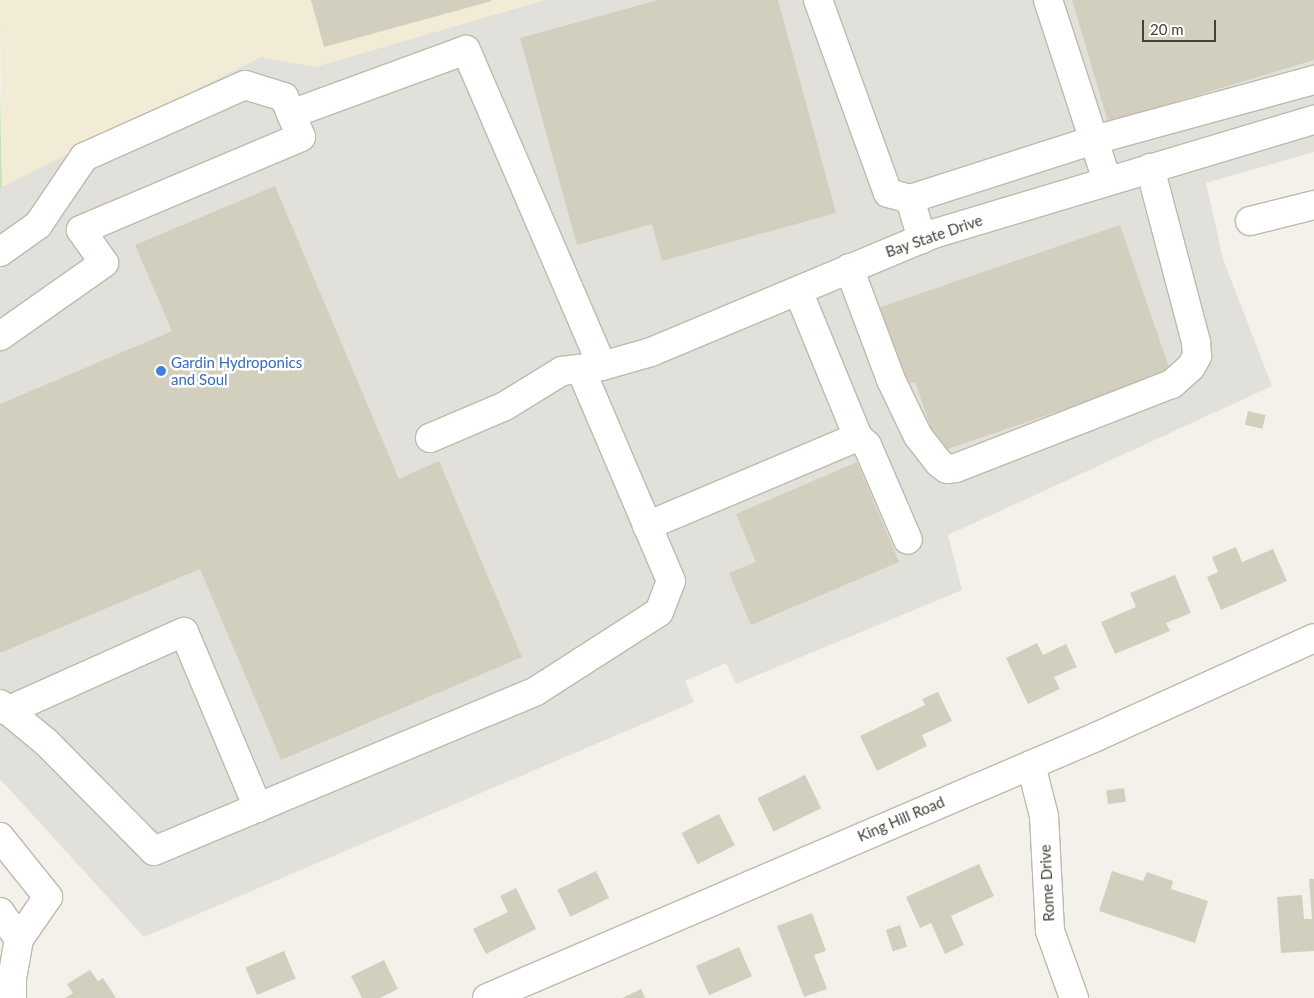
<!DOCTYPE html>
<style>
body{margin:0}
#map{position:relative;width:1314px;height:998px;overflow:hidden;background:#f3f1e9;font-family:Lato,sans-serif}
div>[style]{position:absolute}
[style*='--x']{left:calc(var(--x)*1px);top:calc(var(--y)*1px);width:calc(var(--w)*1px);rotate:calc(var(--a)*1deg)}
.commercial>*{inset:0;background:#f2ebd6}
.industrial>*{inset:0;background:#e2e0da}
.green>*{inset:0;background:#c7e3b6}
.building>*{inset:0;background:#d3cfbf;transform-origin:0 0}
.roads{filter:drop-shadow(1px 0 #bdbaac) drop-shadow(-1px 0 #bdbaac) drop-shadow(0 1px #bdbaac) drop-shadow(0 -1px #bdbaac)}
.minor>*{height:28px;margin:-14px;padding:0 14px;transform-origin:14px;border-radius:14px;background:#fff}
.dots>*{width:14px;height:14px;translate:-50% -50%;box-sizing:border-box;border:2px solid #fff;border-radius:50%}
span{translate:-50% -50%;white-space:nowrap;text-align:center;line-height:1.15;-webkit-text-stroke:5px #fff;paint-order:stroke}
.street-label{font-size:15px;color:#464238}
.shop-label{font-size:15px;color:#366cbe}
.left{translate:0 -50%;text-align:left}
.scale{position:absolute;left:1142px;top:20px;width:74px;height:22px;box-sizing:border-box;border:2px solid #464238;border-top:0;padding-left:6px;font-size:15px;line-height:18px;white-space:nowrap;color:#464238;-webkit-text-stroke:4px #fff;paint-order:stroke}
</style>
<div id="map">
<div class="commercial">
<div style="clip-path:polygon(0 0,545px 0,315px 67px,261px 57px,2px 187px)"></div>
</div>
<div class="industrial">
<div style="clip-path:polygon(545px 0,1314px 0,1314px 152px,1206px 183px,1223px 259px,1272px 386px,948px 535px,962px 590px,736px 684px,726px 663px,685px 681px,694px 702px,144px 937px,0 779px,0 188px,261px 57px,315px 67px)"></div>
</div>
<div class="green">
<div style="clip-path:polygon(0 90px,2px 187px,0 188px)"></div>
</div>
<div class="building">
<div style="clip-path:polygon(311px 0,491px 0,492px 1px,324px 47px)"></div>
<div style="clip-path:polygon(658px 0,778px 0,836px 213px,662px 261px,652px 224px,577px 245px,520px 38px)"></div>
<div style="clip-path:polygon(1072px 0,1314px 0,1314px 60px,1108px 122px)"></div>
<div style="clip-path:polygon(275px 186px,399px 479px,439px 461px,522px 657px,281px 760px,200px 569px,0 653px,0 404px,172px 331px,135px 245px)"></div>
<div style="clip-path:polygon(1120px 225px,1171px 373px,939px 452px,915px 382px,904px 385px,878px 308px)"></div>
<div style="left:1248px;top:411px;width:18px;height:14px;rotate:13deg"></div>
<div style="clip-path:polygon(857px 462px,899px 562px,751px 625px,729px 573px,756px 562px,736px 514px)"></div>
<div style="clip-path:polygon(1236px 547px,1242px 562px,1273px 549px,1287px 581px,1221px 610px,1207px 577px,1218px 572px,1212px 557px)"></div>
<div style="clip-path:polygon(1175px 575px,1191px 613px,1166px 623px,1170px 631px,1115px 654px,1101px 622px,1136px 607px,1130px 593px)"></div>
<div style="clip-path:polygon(1037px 643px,1043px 655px,1066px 644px,1077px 667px,1054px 677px,1060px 689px,1028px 704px,1006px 658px)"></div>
<div style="clip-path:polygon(938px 692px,952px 721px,922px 735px,927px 746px,877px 771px,860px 736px,925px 705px,922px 699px)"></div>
<div style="left:805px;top:775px;width:37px;height:53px;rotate:64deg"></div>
<div style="left:1124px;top:788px;width:14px;height:18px;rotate:82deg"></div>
<div style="left:719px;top:814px;width:35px;height:42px;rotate:63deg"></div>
<div style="clip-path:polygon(979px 864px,994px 896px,951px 916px,964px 945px,945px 954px,931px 923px,920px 928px,906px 897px)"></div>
<div style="left:596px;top:871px;width:30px;height:43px;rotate:64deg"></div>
<div style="clip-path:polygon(1112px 871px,1143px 881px,1147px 872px,1173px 881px,1171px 889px,1208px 901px,1195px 943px,1099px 911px)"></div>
<div style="clip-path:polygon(1309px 879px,1314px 879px,1314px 951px,1281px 953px,1277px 897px,1302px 895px,1304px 919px,1312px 919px)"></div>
<div style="clip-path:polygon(516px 888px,536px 929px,486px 954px,473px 929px,508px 912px,500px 896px)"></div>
<div style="clip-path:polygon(812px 913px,826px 951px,814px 955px,827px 989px,804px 997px,777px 926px)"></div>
<div style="left:900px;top:925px;width:23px;height:15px;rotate:72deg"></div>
<div style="left:739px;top:947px;width:32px;height:47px;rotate:66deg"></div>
<div style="left:284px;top:951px;width:30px;height:42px;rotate:67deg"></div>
<div style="clip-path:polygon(384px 960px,398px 989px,380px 998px,362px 998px,351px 976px)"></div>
<div style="clip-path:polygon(90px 970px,98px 981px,103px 978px,116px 998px,65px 998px,73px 993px,67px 984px)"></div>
<div style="clip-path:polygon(641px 989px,645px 998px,622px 998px)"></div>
</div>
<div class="roads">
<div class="minor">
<div style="--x:818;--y:0;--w:205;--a:70.1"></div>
<div style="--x:888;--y:193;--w:23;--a:15"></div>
<div style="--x:910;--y:199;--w:42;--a:73.3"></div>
<div style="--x:1048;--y:0;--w:189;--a:71.9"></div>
<div style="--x:291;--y:114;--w:186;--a:-20.1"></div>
<div style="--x:466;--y:50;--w:344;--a:66.7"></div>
<div style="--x:910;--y:199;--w:193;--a:-17.8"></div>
<div style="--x:1094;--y:140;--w:228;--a:-15.3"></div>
<div style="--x:1250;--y:221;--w:66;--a:-14"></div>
<div style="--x:0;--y:252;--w:47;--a:-35.4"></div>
<div style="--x:38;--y:225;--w:82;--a:-55.9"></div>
<div style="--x:84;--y:157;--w:176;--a:-24.1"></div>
<div style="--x:245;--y:85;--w:41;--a:17.1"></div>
<div style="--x:284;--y:97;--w:43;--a:67"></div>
<div style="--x:301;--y:137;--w:239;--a:157.1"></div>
<div style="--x:81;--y:230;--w:40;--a:55.1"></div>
<div style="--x:104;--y:263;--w:127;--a:144.9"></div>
<div style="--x:849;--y:268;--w:120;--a:69.4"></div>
<div style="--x:891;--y:380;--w:62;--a:64.3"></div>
<div style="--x:918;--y:436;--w:34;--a:52"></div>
<div style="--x:939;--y:463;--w:10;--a:37"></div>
<div style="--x:947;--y:469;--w:9;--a:-6"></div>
<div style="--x:956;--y:468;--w:232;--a:-21.3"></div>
<div style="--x:1172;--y:384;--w:25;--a:-42"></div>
<div style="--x:1191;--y:367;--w:13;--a:-61"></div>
<div style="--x:1197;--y:356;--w:14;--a:-94"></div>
<div style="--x:1196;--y:342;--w:180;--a:-104.8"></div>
<div style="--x:858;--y:437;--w:12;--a:42"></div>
<div style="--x:867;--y:445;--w:103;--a:66.7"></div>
<div style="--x:430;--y:438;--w:82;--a:-23.1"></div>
<div style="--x:505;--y:406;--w:67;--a:-31.6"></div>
<div style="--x:562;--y:371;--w:40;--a:-7.1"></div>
<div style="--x:602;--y:366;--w:51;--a:-15.9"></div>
<div style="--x:651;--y:352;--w:306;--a:-22.7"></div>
<div style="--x:933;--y:234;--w:398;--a:-16.7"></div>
<div style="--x:647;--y:526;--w:229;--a:-22.9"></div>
<div style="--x:858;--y:437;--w:158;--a:-112.3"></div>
<div style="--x:0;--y:704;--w:60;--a:39.6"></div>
<div style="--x:46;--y:742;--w:153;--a:45.3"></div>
<div style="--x:154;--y:851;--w:414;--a:-22.7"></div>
<div style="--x:536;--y:691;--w:146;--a:-32.7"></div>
<div style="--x:659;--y:612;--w:33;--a:-69"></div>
<div style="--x:671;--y:581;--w:229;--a:-113.1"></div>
<div style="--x:7;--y:711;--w:194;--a:-24.1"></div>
<div style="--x:184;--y:632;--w:191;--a:67.2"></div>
<div style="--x:1031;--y:765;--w:53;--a:75.7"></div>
<div style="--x:1044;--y:816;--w:115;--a:87"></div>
<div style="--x:1050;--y:931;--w:71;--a:70.3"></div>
<div style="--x:0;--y:837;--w:77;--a:51.3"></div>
<div style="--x:48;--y:897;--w:51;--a:124.6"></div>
<div style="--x:0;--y:912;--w:33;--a:55"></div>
<div style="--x:19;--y:939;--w:40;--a:100"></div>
<div style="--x:12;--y:978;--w:20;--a:90"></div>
<div style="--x:487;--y:998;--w:663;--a:-23.2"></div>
<div style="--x:1096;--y:737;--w:239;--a:-24.4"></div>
</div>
</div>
<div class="dots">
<div style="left:161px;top:371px;background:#3f7fe0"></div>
</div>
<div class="street-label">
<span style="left:934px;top:236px;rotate:-19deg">Bay State Drive</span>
<span style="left:901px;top:819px;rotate:-23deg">King Hill Road</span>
<span style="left:1047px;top:883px;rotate:-93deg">Rome Drive</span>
</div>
<div class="shop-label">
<span class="left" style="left:171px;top:371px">Gardin Hydroponics<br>and Soul</span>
</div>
<div class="scale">20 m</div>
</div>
